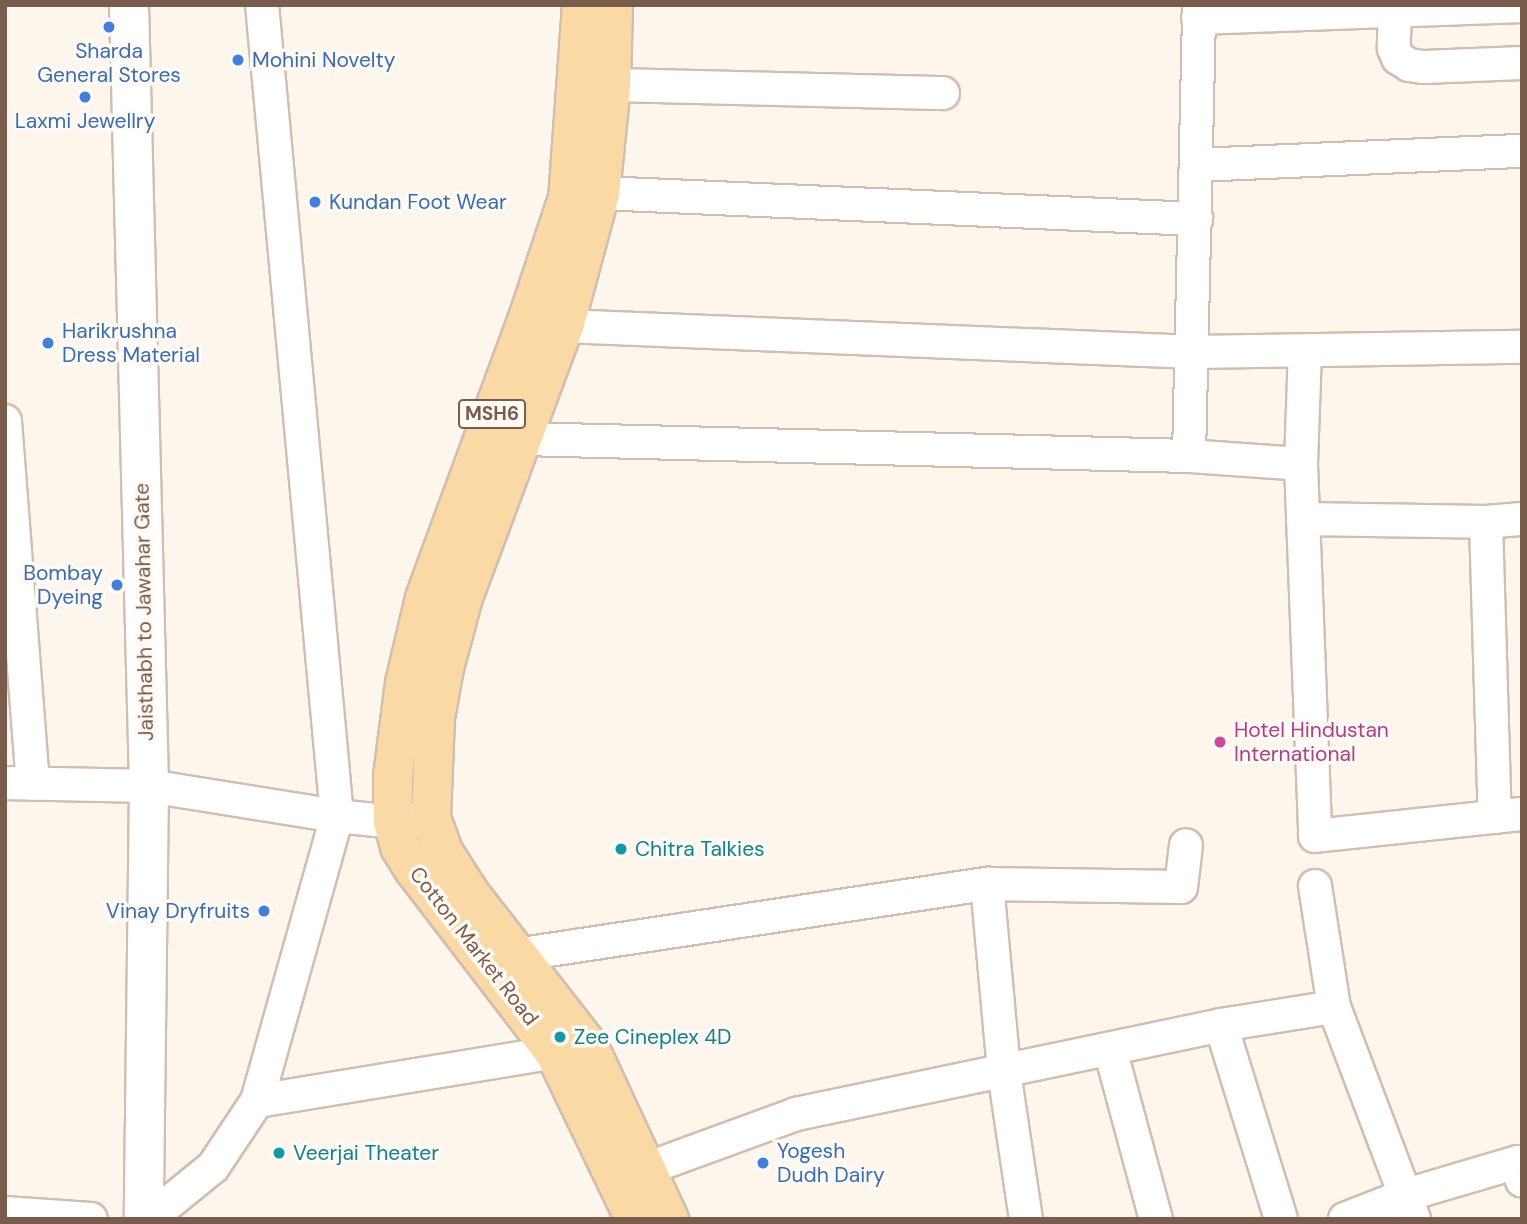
<!DOCTYPE html>
<style>
body{margin:0}
#map{position:relative;width:1527px;height:1224px;overflow:hidden;background:#fdf6ec;font-family:"DM Sans",sans-serif}
div>[style]{position:absolute}
[style*='--x']{left:calc(var(--x)*1px);top:calc(var(--y)*1px);width:calc(var(--w)*1px);rotate:calc(var(--a)*1deg)}
.roads{filter:drop-shadow(2px 0 #d1beb0) drop-shadow(-2px 0 #d1beb0) drop-shadow(0 2px #d1beb0) drop-shadow(0 -2px #d1beb0)}
.minor>*{height:32px;margin:-16px;padding:0 16px;transform-origin:16px;border-radius:16px;background:#fff}
.tertiary>*{height:38px;margin:-19px;padding:0 19px;transform-origin:19px;border-radius:19px;background:#fff}
.primary>*{height:38px;margin:-19px;padding:0 19px;transform-origin:19px;border-radius:19px;background:#fbd9a5}
.dots>*{width:19px;height:19px;translate:-50% -50%;box-sizing:border-box;border:4px solid #fffaf3;border-radius:50%}
span{translate:-50% -50%;white-space:nowrap;text-align:center;line-height:1.15;-webkit-text-stroke:7px #fffaf3;paint-order:stroke}
.shield-label span{padding:2px 5px;background:#fffaf3;border:2px solid;border-radius:5px;-webkit-text-stroke-width:0}
.shield-label{font-size:19px;color:#7a5c4d;font-weight:700}
.shop-label{font-size:21px;color:#366cbe}
.left{translate:0 -50%;text-align:left}
.right{translate:-100% -50%;text-align:right}
.street-label{font-size:21px;color:#7a5c4d}
.hotel-label{font-size:21px;color:#b23c85}
.culture-label{font-size:21px;color:#0d838f}
.frame{position:absolute;inset:0;border:7px solid #7a5c4d;pointer-events:none}
</style>
<div id="map">
<div class="roads">
<div class="minor">
<div style="--x:1395;--y:11;--w:37;--a:92"></div>
<div style="--x:1394;--y:48;--w:11;--a:68"></div>
<div style="--x:1398;--y:58;--w:13;--a:32"></div>
<div style="--x:1409;--y:65;--w:15;--a:8"></div>
<div style="--x:1424;--y:67;--w:98;--a:-2.3"></div>
<div style="--x:1198;--y:18;--w:324;--a:-2.1"></div>
<div style="--x:611;--y:85;--w:332;--a:1.4"></div>
<div style="--x:1197;--y:165;--w:325;--a:-2.5"></div>
<div style="--x:600;--y:193;--w:597;--a:2.5"></div>
<div style="--x:543;--y:322;--w:21;--a:11"></div>
<div style="--x:564;--y:326;--w:631;--a:2.36"></div>
<div style="--x:1194;--y:352;--w:328;--a:-0.9"></div>
<div style="--x:5;--y:421;--w:364;--a:85.6"></div>
<div style="--x:522;--y:439;--w:667;--a:1.46"></div>
<div style="--x:1189;--y:456;--w:451;--a:-88.7"></div>
<div style="--x:1189;--y:456;--w:112;--a:4.1"></div>
<div style="--x:1301;--y:464;--w:372;--a:87.8"></div>
<div style="--x:1315;--y:836;--w:208;--a:-6.1"></div>
<div style="--x:1301;--y:464;--w:113;--a:-88"></div>
<div style="--x:1303;--y:519;--w:183;--a:0.9"></div>
<div style="--x:1486;--y:522;--w:36;--a:-5"></div>
<div style="--x:1486;--y:522;--w:295;--a:88.3"></div>
<div style="--x:5;--y:783;--w:144;--a:1.2"></div>
<div style="--x:149;--y:786;--w:190;--a:9.1"></div>
<div style="--x:337;--y:816;--w:56;--a:6.1"></div>
<div style="--x:393;--y:822;--w:24;--a:-5"></div>
<div style="--x:987;--y:884;--w:189;--a:84.8"></div>
<div style="--x:1004;--y:1072;--w:149;--a:81.5"></div>
<div style="--x:1315;--y:886;--w:122;--a:81.1"></div>
<div style="--x:496;--y:958;--w:497;--a:-8.6"></div>
<div style="--x:987;--y:884;--w:194;--a:0.9"></div>
<div style="--x:1181;--y:887;--w:42;--a:-83.2"></div>
<div style="--x:1221;--y:1025;--w:203;--a:72.8"></div>
<div style="--x:1110;--y:1049;--w:176;--a:74.9"></div>
<div style="--x:257;--y:1101;--w:321;--a:-9.3"></div>
<div style="--x:646;--y:1169;--w:160;--a:-20.1"></div>
<div style="--x:796;--y:1114;--w:434;--a:-11.8"></div>
<div style="--x:1221;--y:1025;--w:114;--a:-9.1"></div>
<div style="--x:1334;--y:1007;--w:227;--a:69.3"></div>
<div style="--x:5;--y:1213;--w:86;--a:4"></div>
<div style="--x:149;--y:1219;--w:82;--a:-39.1"></div>
<div style="--x:213;--y:1167;--w:79;--a:-56.3"></div>
<div style="--x:257;--y:1101;--w:296;--a:-74.3"></div>
<div style="--x:337;--y:816;--w:814;--a:-95.28"></div>
<div style="--x:1345;--y:1219;--w:66;--a:-21.5"></div>
<div style="--x:1406;--y:1195;--w:117;--a:-16.4"></div>
<div style="--x:1518;--y:1162;--w:19;--a:78"></div>
</div>
<div class="tertiary">
<div style="--x:129;--y:5;--w:781;--a:88.53"></div>
<div style="--x:149;--y:786;--w:433;--a:90.7"></div>
</div>
<div class="primary">
<div style="--x:582;--y:5;--w:194;--a:94.1"></div>
<div style="--x:568;--y:198;--w:126;--a:108.4"></div>
<div style="--x:528;--y:318;--w:298;--a:110.2"></div>
<div style="--x:425;--y:598;--w:87;--a:103.2"></div>
<div style="--x:405;--y:683;--w:95;--a:97.3"></div>
<div style="--x:393;--y:777;--w:45;--a:90"></div>
<div style="--x:393;--y:822;--w:26;--a:74"></div>
<div style="--x:400;--y:847;--w:25;--a:58"></div>
<div style="--x:413;--y:868;--w:233;--a:52.5"></div>
<div style="--x:555;--y:1053;--w:184;--a:64.3"></div>
<div style="--x:613;--y:5;--w:80;--a:91.4"></div>
<div style="--x:611;--y:85;--w:109;--a:95.8"></div>
<div style="--x:600;--y:193;--w:138;--a:105.1"></div>
<div style="--x:564;--y:326;--w:293;--a:110.4"></div>
<div style="--x:462;--y:601;--w:69;--a:105"></div>
<div style="--x:444;--y:668;--w:51;--a:100.2"></div>
<div style="--x:435;--y:718;--w:100;--a:92.3"></div>
<div style="--x:431;--y:818;--w:37;--a:70"></div>
<div style="--x:444;--y:853;--w:49;--a:57.6"></div>
<div style="--x:470;--y:894;--w:194;--a:52.1"></div>
<div style="--x:589;--y:1047;--w:190;--a:65.1"></div>
</div>
</div>
<div class="dots">
<div style="left:109px;top:27px;background:#3f7fe0"></div>
<div style="left:238px;top:60px;background:#3f7fe0"></div>
<div style="left:85px;top:97px;background:#3f7fe0"></div>
<div style="left:315px;top:202px;background:#3f7fe0"></div>
<div style="left:48px;top:343px;background:#3f7fe0"></div>
<div style="left:117px;top:585px;background:#3f7fe0"></div>
<div style="left:1220px;top:742px;background:#d1479c"></div>
<div style="left:621px;top:849px;background:#0f9aa8"></div>
<div style="left:264px;top:911px;background:#3f7fe0"></div>
<div style="left:560px;top:1037px;background:#0f9aa8"></div>
<div style="left:279px;top:1153px;background:#0f9aa8"></div>
<div style="left:763px;top:1163px;background:#3f7fe0"></div>
</div>
<div class="shield-label">
<span style="left:492px;top:414px">MSH6</span>
</div>
<div class="shop-label">
<span style="left:109px;top:63px">Sharda<br>General Stores</span>
<span class="left" style="left:252px;top:60px">Mohini Novelty</span>
<span style="left:85px;top:121px">Laxmi Jewellry</span>
<span class="left" style="left:329px;top:202px">Kundan Foot Wear</span>
<span class="left" style="left:62px;top:343px">Harikrushna<br>Dress Material</span>
<span class="right" style="left:103px;top:585px">Bombay<br>Dyeing</span>
<span class="right" style="left:250px;top:911px">Vinay Dryfruits</span>
<span class="left" style="left:777px;top:1163px">Yogesh<br>Dudh Dairy</span>
</div>
<div class="street-label">
<span style="left:144px;top:612px;rotate:-91deg">Jaisthabh to Jawahar Gate</span>
<span style="left:474px;top:946px;rotate:52deg">Cotton Market Road</span>
</div>
<div class="hotel-label">
<span class="left" style="left:1234px;top:742px">Hotel Hindustan<br>International</span>
</div>
<div class="culture-label">
<span class="left" style="left:635px;top:849px">Chitra Talkies</span>
<span class="left" style="left:574px;top:1037px">Zee Cineplex 4D</span>
<span class="left" style="left:293px;top:1153px">Veerjai Theater</span>
</div>
<div class="frame"></div>
</div>
